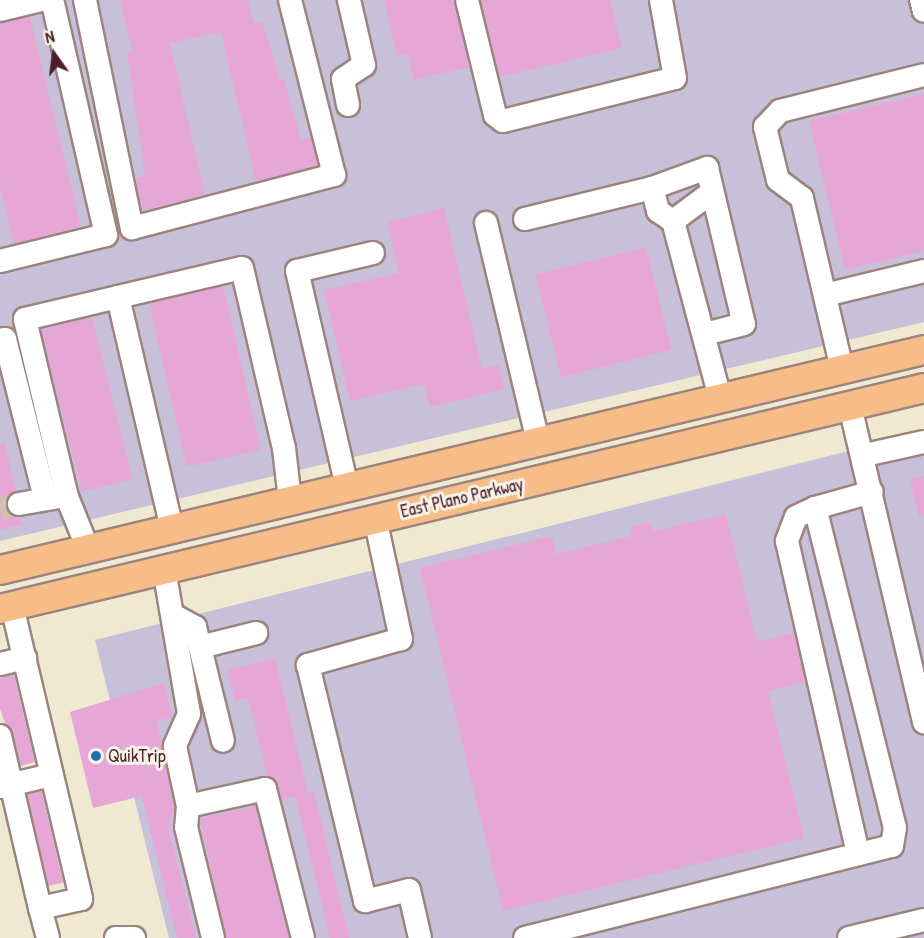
<!DOCTYPE html>
<style>
body{margin:0}
#map{position:relative;width:924px;height:938px;overflow:hidden;background:#efe9d2;font-family:"Patrick Hand",sans-serif}
div>[style]{position:absolute}
[style*='--x']{left:calc(var(--x)*1px);top:calc(var(--y)*1px);width:calc(var(--w)*1px);rotate:calc(var(--a)*1deg)}
.industrial>*{inset:0;background:#c8bfd8}
.building>*{inset:0;background:#e7a7d6;transform-origin:0 0}
.minor-tunnel>*{height:22px;margin-top:-11px;transform-origin:0;background:repeating-linear-gradient(90deg,#cec1b1 0 22px,transparent 0 33px)}
.roads{filter:drop-shadow(2px 0 #9c847e) drop-shadow(-2px 0 #9c847e) drop-shadow(0 2px #9c847e) drop-shadow(0 -2px #9c847e)}
.minor>*{height:22px;margin:-11px;padding:0 11px;transform-origin:11px;border-radius:11px;background:#fff}
.major>*{height:28px;margin:-14px;padding:0 14px;transform-origin:14px;border-radius:14px;background:#f7bd88}
.dots>*{width:16px;height:16px;translate:-50% -50%;box-sizing:border-box;border:3px solid #f7f3e8;border-radius:50%}
span{translate:-50% -50%;white-space:nowrap;text-align:center;line-height:1.15;-webkit-text-stroke:6px #f7f3e8;paint-order:stroke}
.street-label{font-size:18px;color:#4a1f2b}
.poi-label{font-size:18px;color:#4a1f2b}
.left{translate:0 -50%;text-align:left}
.north{position:absolute;left:24px;top:24px;width:60px;height:60px;-webkit-text-stroke:4px #f7f3e8;paint-order:stroke;rotate:346deg;font-size:16px;font-weight:700;line-height:24px;text-align:center;color:#4a1f2b}
.north::after{content:'';display:block;margin:auto;width:21px;height:27px;background:#4a1f2b;clip-path:polygon(50% 0,100% 100%,50% 72%,0 100%)}
</style>
<div id="map">
<div class="industrial">
<div style="clip-path:polygon(0 0,924px 0,924px 322px,0 541px)"></div>
<div style="clip-path:polygon(924px 432px,924px 938px,169px 938px,95px 640px)"></div>
</div>
<div class="building">
<div style="clip-path:polygon(120px 0,248px 0,254px 23px,262px 21px,280px 80px,284px 79px,301px 140px,311px 137px,318px 165px,256px 182px,221px 32px,170px 43px,205px 195px,142px 210px,136px 178px,145px 176px,127px 52px,132px 51px)"></div>
<div style="clip-path:polygon(384px 0,454px 0,469px 67px,414px 80px,408px 54px,397px 56px)"></div>
<div style="clip-path:polygon(481px 0,610px 0,622px 48px,500px 77px)"></div>
<div style="clip-path:polygon(30px 17px,81px 227px,14px 244px,0 187px,0 23px)"></div>
<div style="clip-path:polygon(924px 94px,924px 251px,845px 270px,809px 121px)"></div>
<div style="clip-path:polygon(444px 208px,482px 369px,499px 365px,504px 389px,430px 407px,424px 384px,350px 401px,324px 290px,399px 273px,387px 222px)"></div>
<div style="left:646px;top:247px;width:106px;height:114px;rotate:76deg"></div>
<div style="left:223px;top:286px;width:168px;height:76px;rotate:77deg"></div>
<div style="left:92px;top:317px;width:167px;height:52px;rotate:76deg"></div>
<div style="clip-path:polygon(0 444px,5px 444px,16px 491px,6px 507px,24px 524px,0 530px)"></div>
<div style="clip-path:polygon(924px 476px,924px 515px,919px 516px,910px 479px)"></div>
<div style="clip-path:polygon(726px 514px,757px 642px,794px 633px,805px 682px,768px 691px,804px 838px,503px 911px,420px 568px,552px 536px,556px 554px,632px 536px,630px 527px,650px 522px,653px 531px)"></div>
<div style="clip-path:polygon(275px 658px,308px 793px,314px 792px,349px 938px,330px 938px,295px 796px,282px 800px,275px 780px,267px 776px,248px 698px,235px 701px,227px 670px)"></div>
<div style="clip-path:polygon(14px 674px,35px 762px,21px 766px,0 709px,0 677px)"></div>
<div style="clip-path:polygon(164px 683px,172px 717px,157px 721px,174px 807px,168px 827px,196px 938px,177px 938px,142px 796px,93px 808px,70px 712px)"></div>
<div style="left:42px;top:791px;width:94px;height:16px;rotate:77deg"></div>
<div style="clip-path:polygon(255px 806px,289px 938px,226px 938px,200px 819px)"></div>
</div>
<div class="minor-tunnel">
<div style="--x:0;--y:509;--w:20;--a:-15"></div>
</div>
<div class="roads">
<div class="minor">
<div style="--x:85;--y:0;--w:233;--a:78.4"></div>
<div style="--x:132;--y:228;--w:209;--a:-14.7"></div>
<div style="--x:334;--y:175;--w:180;--a:-104.1"></div>
<div style="--x:467;--y:0;--w:118;--a:76.3"></div>
<div style="--x:495;--y:115;--w:10;--a:37"></div>
<div style="--x:503;--y:121;--w:177;--a:-14"></div>
<div style="--x:675;--y:78;--w:79;--a:-100.2"></div>
<div style="--x:921;--y:0;--w:11;--a:75"></div>
<div style="--x:0;--y:10;--w:42;--a:-13.7"></div>
<div style="--x:348;--y:105;--w:26;--a:-101"></div>
<div style="--x:343;--y:79;--w:25;--a:-34"></div>
<div style="--x:364;--y:65;--w:67;--a:-103"></div>
<div style="--x:652;--y:188;--w:24;--a:75"></div>
<div style="--x:658;--y:211;--w:18;--a:34"></div>
<div style="--x:712;--y:192;--w:49;--a:143.4"></div>
<div style="--x:673;--y:221;--w:183;--a:75.1"></div>
<div style="--x:525;--y:219;--w:131;--a:-13.7"></div>
<div style="--x:652;--y:188;--w:59;--a:-20"></div>
<div style="--x:707;--y:168;--w:160;--a:76.7"></div>
<div style="--x:744;--y:324;--w:40;--a:165.6"></div>
<div style="--x:486;--y:223;--w:224;--a:76.6"></div>
<div style="--x:0;--y:261;--w:109;--a:-13.8"></div>
<div style="--x:106;--y:235;--w:241;--a:-102.9"></div>
<div style="--x:825;--y:295;--w:102;--a:-13.6"></div>
<div style="--x:0;--y:340;--w:5;--a:-11"></div>
<div style="--x:5;--y:339;--w:164;--a:75.9"></div>
<div style="--x:842;--y:369;--w:176;--a:-103.2"></div>
<div style="--x:802;--y:198;--w:30;--a:-143"></div>
<div style="--x:778;--y:180;--w:55;--a:-103.8"></div>
<div style="--x:765;--y:127;--w:22;--a:-47"></div>
<div style="--x:780;--y:111;--w:148;--a:-14"></div>
<div style="--x:850;--y:406;--w:325;--a:76.8"></div>
<div style="--x:865;--y:455;--w:60;--a:-12.4"></div>
<div style="--x:347;--y:487;--w:222;--a:-103"></div>
<div style="--x:297;--y:271;--w:78;--a:-13.3"></div>
<div style="--x:19;--y:504;--w:41;--a:-9.9"></div>
<div style="--x:815;--y:508;--w:21;--a:155"></div>
<div style="--x:796;--y:517;--w:26;--a:111"></div>
<div style="--x:787;--y:541;--w:321;--a:77.2"></div>
<div style="--x:375;--y:518;--w:124;--a:77.9"></div>
<div style="--x:401;--y:639;--w:97;--a:164.4"></div>
<div style="--x:308;--y:665;--w:243;--a:76.4"></div>
<div style="--x:365;--y:901;--w:45;--a:-14"></div>
<div style="--x:409;--y:890;--w:49;--a:77.1"></div>
<div style="--x:172;--y:529;--w:238;--a:-103.1"></div>
<div style="--x:118;--y:297;--w:127;--a:-13.2"></div>
<div style="--x:242;--y:268;--w:185;--a:76.9"></div>
<div style="--x:284;--y:448;--w:53;--a:83.5"></div>
<div style="--x:88;--y:549;--w:56;--a:-112"></div>
<div style="--x:67;--y:497;--w:183;--a:-103.3"></div>
<div style="--x:25;--y:319;--w:96;--a:-13.3"></div>
<div style="--x:164;--y:569;--w:147;--a:80.2"></div>
<div style="--x:189;--y:714;--w:35;--a:114"></div>
<div style="--x:175;--y:746;--w:61;--a:77.8"></div>
<div style="--x:188;--y:806;--w:21;--a:95"></div>
<div style="--x:186;--y:827;--w:114;--a:76.3"></div>
<div style="--x:12;--y:606;--w:301;--a:76.7"></div>
<div style="--x:81;--y:899;--w:42;--a:167.6"></div>
<div style="--x:40;--y:908;--w:31;--a:75"></div>
<div style="--x:175;--y:616;--w:23;--a:29"></div>
<div style="--x:195;--y:627;--w:117;--a:76.2"></div>
<div style="--x:200;--y:647;--w:58;--a:-14"></div>
<div style="--x:0;--y:664;--w:26;--a:-13"></div>
<div style="--x:0;--y:736;--w:177;--a:76.9"></div>
<div style="--x:0;--y:787;--w:53;--a:-13"></div>
<div style="--x:188;--y:806;--w:79;--a:-12.4"></div>
<div style="--x:265;--y:789;--w:154;--a:75.7"></div>
<div style="--x:116;--y:938;--w:18;--a:0"></div>
<div style="--x:525;--y:938;--w:378;--a:-14.1"></div>
<div style="--x:892;--y:846;--w:18;--a:-81"></div>
<div style="--x:895;--y:828;--w:330;--a:-104"></div>
<div style="--x:815;--y:508;--w:59;--a:-15.7"></div>
<div style="--x:849;--y:938;--w:77;--a:-13.5"></div>
</div>
<div class="major">
<div style="--x:0;--y:570;--w:950;--a:-13.39"></div>
<div style="--x:0;--y:609;--w:950;--a:-13.45"></div>
</div>
</div>
<div class="dots">
<div style="left:96px;top:756px;background:#1f6fb2"></div>
</div>
<div class="street-label">
<span style="left:462px;top:498px;rotate:-13deg">East Plano Parkway</span>
</div>
<div class="poi-label">
<span class="left" style="left:108px;top:756px">QuikTrip</span>
</div>
<div class="north">N</div>
</div>
